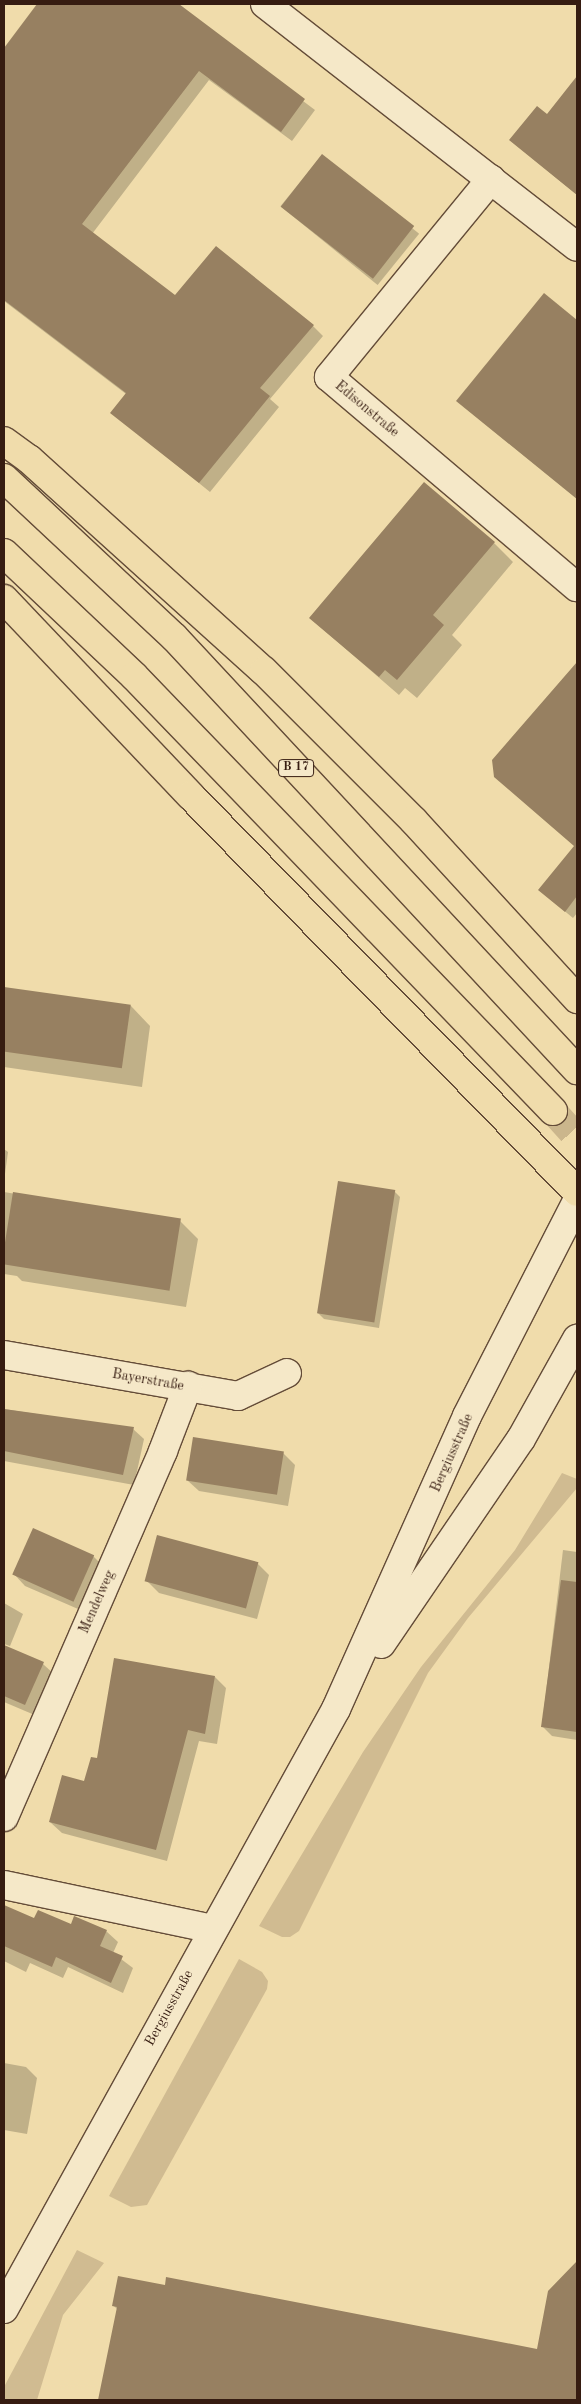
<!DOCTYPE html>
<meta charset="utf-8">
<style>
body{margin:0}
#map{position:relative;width:581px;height:2404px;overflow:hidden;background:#f0dcab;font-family:"Old Standard TT",serif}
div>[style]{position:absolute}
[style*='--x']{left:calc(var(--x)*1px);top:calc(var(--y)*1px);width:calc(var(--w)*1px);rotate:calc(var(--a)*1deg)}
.green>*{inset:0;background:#d0bb91}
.shadow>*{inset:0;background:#0003;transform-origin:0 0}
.building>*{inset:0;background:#978061;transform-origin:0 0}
.highway-tunnel>*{height:28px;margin-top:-14px;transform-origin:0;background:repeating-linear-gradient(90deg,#cbb68c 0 28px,transparent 0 42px)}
.roads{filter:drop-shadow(1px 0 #644c38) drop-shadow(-1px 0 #644c38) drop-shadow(0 1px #644c38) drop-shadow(0 -1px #644c38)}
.street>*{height:28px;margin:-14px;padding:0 14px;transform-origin:14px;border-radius:14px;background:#f5e8c8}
.secondary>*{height:28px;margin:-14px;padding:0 14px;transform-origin:14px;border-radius:14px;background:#f5e8c8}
.highway>*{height:28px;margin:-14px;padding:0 14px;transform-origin:14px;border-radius:14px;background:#f0dcab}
span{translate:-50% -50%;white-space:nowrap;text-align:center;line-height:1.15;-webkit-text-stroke:4px #f5e8c8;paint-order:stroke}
.shield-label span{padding:1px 4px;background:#f5e8c8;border:1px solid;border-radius:4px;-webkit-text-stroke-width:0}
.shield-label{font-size:12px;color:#361c11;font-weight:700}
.street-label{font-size:14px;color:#361c11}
.frame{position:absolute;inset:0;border:5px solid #361c11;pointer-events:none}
</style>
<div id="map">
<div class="green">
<div style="clip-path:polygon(562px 1473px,577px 1479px,577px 1488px,468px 1618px,428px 1673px,299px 1931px,290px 1937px,282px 1937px,259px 1926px,363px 1752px,421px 1667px,515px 1550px)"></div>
<div style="clip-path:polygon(239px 1959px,262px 1972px,268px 1981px,267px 1989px,147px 2205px,131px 2207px,109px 2196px)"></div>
<div style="clip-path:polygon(77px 2250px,104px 2263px,63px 2315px,37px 2400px,4px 2400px,4px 2387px)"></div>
</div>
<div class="shadow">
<div style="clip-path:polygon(38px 4px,174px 4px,315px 110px,292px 141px,209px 80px,92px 234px,175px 297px,313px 326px,323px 336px,270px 399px,279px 407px,210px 492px,112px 413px,126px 394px,4px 301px,4px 50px)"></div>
<div style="clip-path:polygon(577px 78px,577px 195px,510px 140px,547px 116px)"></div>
<div style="left:322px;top:155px;width:125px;height:66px;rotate:39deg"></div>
<div style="clip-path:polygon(544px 295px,577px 322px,577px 499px,464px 407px)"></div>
<div style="clip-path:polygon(494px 543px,513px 562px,452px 635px,462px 645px,417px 698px,405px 688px,399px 695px,310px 618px)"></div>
<div style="clip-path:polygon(577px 679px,577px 913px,573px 918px,539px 890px,575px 846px,575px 682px)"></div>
<div style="clip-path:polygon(4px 988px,131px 1006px,150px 1026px,142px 1087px,4px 1067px)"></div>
<div style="clip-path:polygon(4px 1149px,8px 1152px,4px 1181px)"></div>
<div style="clip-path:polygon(394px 1191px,400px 1197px,379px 1328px,324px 1319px,318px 1313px)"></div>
<div style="clip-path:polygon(4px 1192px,180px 1221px,198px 1239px,186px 1307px,22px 1281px,17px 1276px,4px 1274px)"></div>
<div style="clip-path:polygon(4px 1409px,133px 1429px,144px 1439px,134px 1485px,4px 1461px)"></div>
<div style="clip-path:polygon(283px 1453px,295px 1465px,288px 1506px,199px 1491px,187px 1480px)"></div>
<div style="clip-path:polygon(563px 1550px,577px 1552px,577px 1740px,552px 1736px,542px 1726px)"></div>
<div style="clip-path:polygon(93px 1556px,105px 1568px,85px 1612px,25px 1586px,14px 1574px)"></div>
<div style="clip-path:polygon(257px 1563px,269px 1575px,257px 1619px,159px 1593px,147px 1581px)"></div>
<div style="clip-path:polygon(4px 1603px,23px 1614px,10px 1646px,4px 1644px)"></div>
<div style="clip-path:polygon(4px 1647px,43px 1664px,55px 1675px,37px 1716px,4px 1702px)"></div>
<div style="clip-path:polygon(215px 1677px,226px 1688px,217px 1744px,199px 1741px,167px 1861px,62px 1833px,50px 1822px,85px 1783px,98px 1759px)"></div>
<div style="clip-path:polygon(4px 1906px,35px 1920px,106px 1931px,118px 1942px,113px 1953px,133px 1968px,123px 1993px,68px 1967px,63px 1978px,30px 1963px,26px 1972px,4px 1961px)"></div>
<div style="clip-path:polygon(4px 2063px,26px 2067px,37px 2078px,27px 2134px,4px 2130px)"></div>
<div style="clip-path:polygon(577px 2262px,577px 2400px,100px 2400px,118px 2310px,114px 2306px,538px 2351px,549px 2292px)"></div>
</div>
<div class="building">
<div style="clip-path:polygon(37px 4px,179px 4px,305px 99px,281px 132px,199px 71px,82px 224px,175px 295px,216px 246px,314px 325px,260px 388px,270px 396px,199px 483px,110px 413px,126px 393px,4px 300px,4px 48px)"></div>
<div style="clip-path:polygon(577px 76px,577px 195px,509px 140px,537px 106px,547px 114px)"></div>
<div style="left:322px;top:154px;width:117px;height:67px;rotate:38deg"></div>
<div style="clip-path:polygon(544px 293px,577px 320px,577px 499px,456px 401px)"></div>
<div style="clip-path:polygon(424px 482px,495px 542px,433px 615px,444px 625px,397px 680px,385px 670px,379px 677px,309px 618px)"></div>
<div style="clip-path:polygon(577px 662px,577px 896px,565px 912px,538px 890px,574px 846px,494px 777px,492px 760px)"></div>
<div style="left:4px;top:987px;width:128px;height:64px;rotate:8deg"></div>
<div style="left:338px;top:1181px;width:58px;height:134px;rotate:9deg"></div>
<div style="left:13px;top:1192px;width:170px;height:73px;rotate:9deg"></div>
<div style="clip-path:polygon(4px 1409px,134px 1427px,123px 1475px,4px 1451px)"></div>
<div style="left:193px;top:1437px;width:92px;height:44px;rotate:9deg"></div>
<div style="left:33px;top:1528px;width:67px;height:51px;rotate:24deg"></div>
<div style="left:157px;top:1535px;width:105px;height:48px;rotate:15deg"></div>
<div style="clip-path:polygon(561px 1580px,577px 1582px,577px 1732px,541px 1727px)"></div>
<div style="clip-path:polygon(4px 1645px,44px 1662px,25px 1705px,4px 1696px)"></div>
<div style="clip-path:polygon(114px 1658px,215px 1676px,205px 1734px,188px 1730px,156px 1850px,49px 1822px,62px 1775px,84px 1781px,91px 1757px,97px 1758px)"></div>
<div style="clip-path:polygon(4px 1905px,34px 1918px,38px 1910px,71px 1924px,74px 1916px,107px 1930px,100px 1946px,123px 1956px,111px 1983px,56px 1957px,52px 1967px,4px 1946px)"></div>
<div style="clip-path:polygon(577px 2261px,577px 2400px,98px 2400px,117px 2307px,112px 2306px,118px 2276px,165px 2285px,166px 2277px,537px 2349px,548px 2291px)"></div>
</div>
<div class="highway-tunnel">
<div style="--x:553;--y:1111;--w:36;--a:48"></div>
</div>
<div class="roads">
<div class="street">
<div style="--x:265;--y:4;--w:395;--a:37.9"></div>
<div style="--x:491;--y:179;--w:256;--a:129.3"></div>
<div style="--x:329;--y:377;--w:325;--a:40.3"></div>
<div style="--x:4;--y:1355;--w:238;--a:9.9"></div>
<div style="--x:238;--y:1396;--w:54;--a:-25.1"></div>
<div style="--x:4;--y:1817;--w:399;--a:-66.5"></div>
<div style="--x:163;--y:1451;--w:70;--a:-69"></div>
<div style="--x:4;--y:1885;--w:213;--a:11.9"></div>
</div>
<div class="secondary">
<div style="--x:381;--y:1644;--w:248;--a:-55.7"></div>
<div style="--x:521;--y:1439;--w:115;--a:-60.8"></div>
<div style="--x:4;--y:2309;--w:686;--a:-61.04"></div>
<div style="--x:336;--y:1709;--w:321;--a:-65.9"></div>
<div style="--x:467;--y:1416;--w:242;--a:-62.9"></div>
</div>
<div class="highway">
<div style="--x:4;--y:441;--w:31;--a:36"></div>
<div style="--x:29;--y:459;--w:316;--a:42.1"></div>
<div style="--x:264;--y:671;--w:211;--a:45"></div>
<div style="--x:413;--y:820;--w:243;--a:47.5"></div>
<div style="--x:4;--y:478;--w:233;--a:43.1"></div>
<div style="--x:174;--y:637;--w:592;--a:47.06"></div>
<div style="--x:4;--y:553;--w:179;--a:43.4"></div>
<div style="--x:134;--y:676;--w:604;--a:46.07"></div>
<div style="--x:4;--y:599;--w:270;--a:46.5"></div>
<div style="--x:190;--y:795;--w:554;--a:45.73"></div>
</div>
</div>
<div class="shield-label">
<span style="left:296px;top:768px">B 17</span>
</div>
<div class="street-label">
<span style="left:367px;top:409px;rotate:40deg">Edisonstraße</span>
<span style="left:148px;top:1380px;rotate:10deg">Bayerstraße</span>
<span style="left:452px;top:1453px;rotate:-66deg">Bergiusstraße</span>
<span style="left:97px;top:1602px;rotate:-66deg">Mendelweg</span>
<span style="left:169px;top:2008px;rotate:-61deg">Bergiusstraße</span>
</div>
<div class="frame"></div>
</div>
